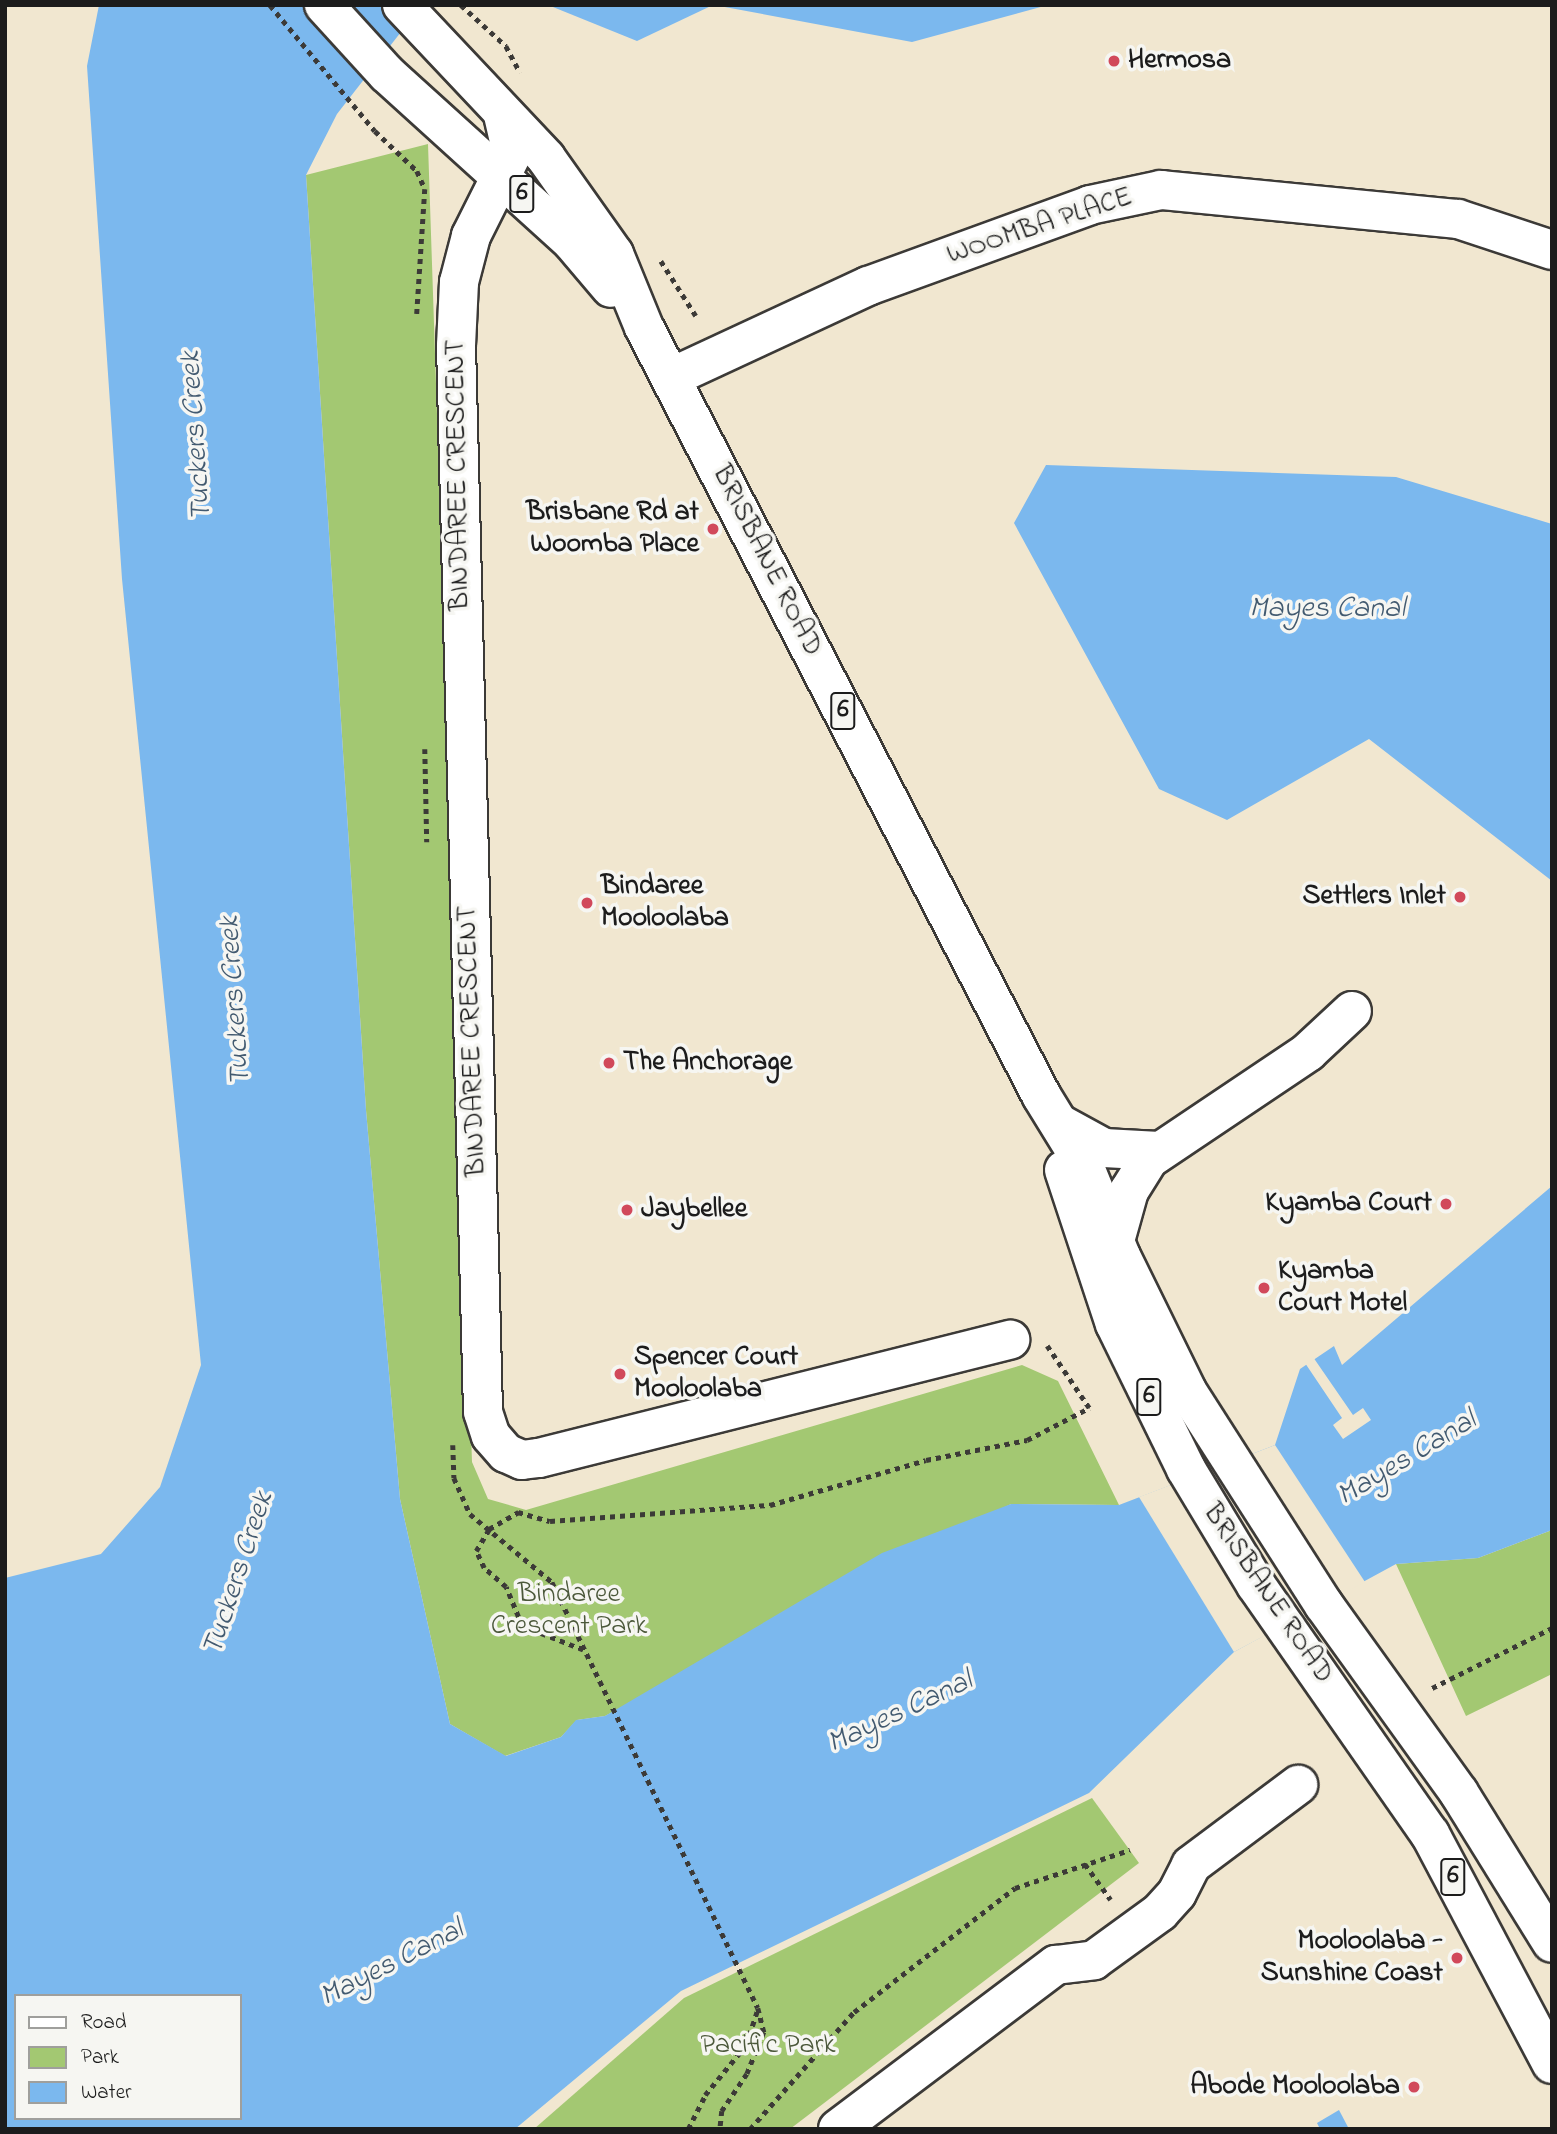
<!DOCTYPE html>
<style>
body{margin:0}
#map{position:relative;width:1557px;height:2134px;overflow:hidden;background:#f1e7d0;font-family:"Indie Flower",sans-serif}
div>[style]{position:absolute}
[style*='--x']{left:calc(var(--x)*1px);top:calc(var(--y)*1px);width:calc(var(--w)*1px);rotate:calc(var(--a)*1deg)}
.green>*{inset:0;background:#a3c872}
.water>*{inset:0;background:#7bb8ee}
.pier>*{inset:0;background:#f1e7d0}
.path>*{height:4.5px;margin-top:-2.25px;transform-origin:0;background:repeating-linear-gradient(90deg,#3c3a37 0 5px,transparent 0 10px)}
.roads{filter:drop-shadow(2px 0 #3c3a37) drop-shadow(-2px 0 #3c3a37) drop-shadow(0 2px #3c3a37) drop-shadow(0 -2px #3c3a37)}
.minor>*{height:38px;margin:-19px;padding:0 19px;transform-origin:19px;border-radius:19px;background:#fff}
.major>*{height:38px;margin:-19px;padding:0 19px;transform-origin:19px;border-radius:19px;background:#fff}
.dots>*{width:19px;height:19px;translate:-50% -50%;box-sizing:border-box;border:4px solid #f6f6f2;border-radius:50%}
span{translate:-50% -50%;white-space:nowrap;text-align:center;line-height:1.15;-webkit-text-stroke:7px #f6f6f2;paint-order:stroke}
.shield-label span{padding:2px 5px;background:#f6f6f2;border:2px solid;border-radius:5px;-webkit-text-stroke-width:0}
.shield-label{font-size:26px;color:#1c1c1c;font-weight:700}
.poi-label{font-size:28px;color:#1c1c1c;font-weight:700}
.left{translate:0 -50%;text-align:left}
.right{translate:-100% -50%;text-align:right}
.street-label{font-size:28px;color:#1c1c1c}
.park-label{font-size:28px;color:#4b583a}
.water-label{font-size:30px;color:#425a70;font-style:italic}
.frame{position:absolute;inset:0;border:7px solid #1c1c1c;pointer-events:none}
.legend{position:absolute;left:14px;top:1994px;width:228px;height:126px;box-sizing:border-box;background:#f6f6f2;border:2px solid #9f9f9c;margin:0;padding:9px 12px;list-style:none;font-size:21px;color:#1c1c1c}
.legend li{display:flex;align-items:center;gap:14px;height:35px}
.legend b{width:35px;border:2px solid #9f9f9c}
</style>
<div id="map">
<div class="green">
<div style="clip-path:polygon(428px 144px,472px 1462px,488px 1499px,526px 1510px,1022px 1365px,1058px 1381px,1119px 1505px,1011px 1504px,605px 1716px,577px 1720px,561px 1737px,505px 1756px,450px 1724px,400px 1499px,366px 1110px,306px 175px)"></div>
<div style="clip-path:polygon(1552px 1530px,1552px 1674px,1466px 1716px,1396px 1564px,1478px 1558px)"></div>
<div style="clip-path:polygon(1092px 1798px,1139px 1863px,790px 2129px,534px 2129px,684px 1998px)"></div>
</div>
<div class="water">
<div style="clip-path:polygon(evenodd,99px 5px,422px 5px,337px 114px,306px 175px,366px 1110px,400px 1499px,450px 1724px,506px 1756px,561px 1737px,576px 1720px,605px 1716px,882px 1553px,1011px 1504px,1119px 1505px,1275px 1445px,1300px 1369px,1334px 1346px,1342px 1365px,1552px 1186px,1552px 1530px,1478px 1558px,1396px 1564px,1234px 1652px,1089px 1793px,681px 1991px,515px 2129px,5px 2129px,5px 1578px,101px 1554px,160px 1487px,201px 1365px,122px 579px,87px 66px,99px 5px,16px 1996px,240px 1996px,240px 2118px,16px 2118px,16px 1996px)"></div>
<div style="clip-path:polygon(548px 5px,713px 5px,637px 41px)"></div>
<div style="clip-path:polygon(714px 5px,1048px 5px,912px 42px)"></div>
<div style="clip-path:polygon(1046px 465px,1396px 477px,1552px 524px,1552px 881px,1369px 739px,1227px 820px,1159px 789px,1014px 523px)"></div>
<div style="clip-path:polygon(1339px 2110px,1349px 2129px,1320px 2129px,1317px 2123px)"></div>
</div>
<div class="pier">
<div style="clip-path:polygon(1313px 1357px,1353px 1415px,1363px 1408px,1371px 1420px,1343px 1439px,1333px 1425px,1342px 1418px,1305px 1363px)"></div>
<div style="clip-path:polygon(1275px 1445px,1365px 1582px,1234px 1652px,1139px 1497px)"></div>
</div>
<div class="path">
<div style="--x:270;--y:5;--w:164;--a:50.2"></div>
<div style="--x:375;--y:131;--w:58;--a:43.6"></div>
<div style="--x:417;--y:171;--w:20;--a:66"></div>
<div style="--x:425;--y:189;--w:125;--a:93.7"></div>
<div style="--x:461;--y:5;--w:61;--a:42.3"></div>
<div style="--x:506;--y:46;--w:30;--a:62"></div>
<div style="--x:661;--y:261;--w:65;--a:57.5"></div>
<div style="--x:425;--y:749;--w:93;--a:88.8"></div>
<div style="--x:453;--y:1445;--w:33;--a:88"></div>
<div style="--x:454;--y:1478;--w:39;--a:66"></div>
<div style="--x:470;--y:1514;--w:107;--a:39.7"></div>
<div style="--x:552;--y:1582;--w:473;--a:64.2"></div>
<div style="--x:758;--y:2008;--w:25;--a:76"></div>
<div style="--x:764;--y:2032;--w:45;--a:112"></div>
<div style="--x:747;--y:2074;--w:45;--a:124"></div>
<div style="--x:722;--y:2111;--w:18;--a:96"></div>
<div style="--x:583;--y:1650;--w:66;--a:-158.5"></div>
<div style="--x:522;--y:1626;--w:42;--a:-112.3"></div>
<div style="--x:506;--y:1587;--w:29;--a:-139"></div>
<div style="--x:484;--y:1568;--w:19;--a:-115"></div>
<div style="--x:476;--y:1551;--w:26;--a:-59"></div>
<div style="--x:489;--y:1529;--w:34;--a:-30"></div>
<div style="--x:518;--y:1512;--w:33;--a:16"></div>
<div style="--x:550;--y:1521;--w:221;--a:-4.2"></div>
<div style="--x:770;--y:1505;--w:162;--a:-16.1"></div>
<div style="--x:926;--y:1460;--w:103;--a:-11.2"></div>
<div style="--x:1027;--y:1440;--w:70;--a:-27.3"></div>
<div style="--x:1089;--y:1408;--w:75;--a:-124.1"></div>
<div style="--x:1432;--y:1688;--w:134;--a:-26.6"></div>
<div style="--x:1085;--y:1864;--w:44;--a:54.2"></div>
<div style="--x:688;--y:2129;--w:38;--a:-63"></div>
<div style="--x:705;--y:2095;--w:65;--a:-50.6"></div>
<div style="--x:746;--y:2045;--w:38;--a:-72"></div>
<div style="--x:750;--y:2129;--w:157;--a:-48.4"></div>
<div style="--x:854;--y:2012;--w:203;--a:-37.6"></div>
<div style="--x:1015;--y:1888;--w:121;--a:-18.3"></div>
</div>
<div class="roads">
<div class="minor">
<div style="--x:503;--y:115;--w:40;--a:77"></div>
<div style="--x:512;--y:154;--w:92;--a:116.6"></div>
<div style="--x:471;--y:236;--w:48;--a:104.6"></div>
<div style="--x:459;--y:282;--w:63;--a:92.7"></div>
<div style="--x:456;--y:345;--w:1067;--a:88.55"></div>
<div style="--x:483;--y:1412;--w:25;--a:72"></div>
<div style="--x:491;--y:1436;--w:23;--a:49"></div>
<div style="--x:506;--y:1453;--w:17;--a:24"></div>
<div style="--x:522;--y:1460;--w:17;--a:-7"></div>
<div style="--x:539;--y:1458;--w:486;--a:-14.1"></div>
<div style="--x:672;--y:377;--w:216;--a:-24.9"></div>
<div style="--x:868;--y:286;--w:236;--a:-20"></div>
<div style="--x:1090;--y:205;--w:73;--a:-11.9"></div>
<div style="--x:1161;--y:190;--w:298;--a:5.6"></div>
<div style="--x:1458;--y:219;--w:99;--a:18.3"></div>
<div style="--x:1060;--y:1124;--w:50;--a:28.6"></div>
<div style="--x:1104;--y:1148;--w:55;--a:3.1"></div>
<div style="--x:1115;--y:1241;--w:52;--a:-74.4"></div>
<div style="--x:1129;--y:1191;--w:38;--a:-58"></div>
<div style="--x:1149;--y:1159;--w:192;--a:-33.9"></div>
<div style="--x:1308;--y:1052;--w:60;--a:-43"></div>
<div style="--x:838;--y:2129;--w:273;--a:-37"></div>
<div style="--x:1056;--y:1965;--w:38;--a:-7"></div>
<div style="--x:1094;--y:1960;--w:82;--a:-36"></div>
<div style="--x:1160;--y:1912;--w:25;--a:-48"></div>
<div style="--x:1177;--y:1893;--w:31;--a:-63"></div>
<div style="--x:1191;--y:1865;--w:134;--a:-36.8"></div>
</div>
<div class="major">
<div style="--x:324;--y:5;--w:93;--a:47.6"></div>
<div style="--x:387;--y:74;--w:250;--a:42.2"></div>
<div style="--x:572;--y:242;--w:60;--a:49.7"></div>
<div style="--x:402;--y:5;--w:210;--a:46.7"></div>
<div style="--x:546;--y:158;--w:118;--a:54.7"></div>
<div style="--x:614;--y:254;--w:79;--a:67.7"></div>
<div style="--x:644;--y:327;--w:865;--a:62.66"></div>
<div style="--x:1041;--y:1095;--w:82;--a:58.4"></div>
<div style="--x:1084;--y:1165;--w:98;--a:67.9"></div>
<div style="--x:1121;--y:1256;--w:150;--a:63.9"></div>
<div style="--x:1187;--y:1391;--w:254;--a:57.4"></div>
<div style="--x:1324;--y:1605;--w:231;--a:54.3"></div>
<div style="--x:1459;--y:1793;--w:176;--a:58.2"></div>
<div style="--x:1064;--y:1170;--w:162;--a:71.7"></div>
<div style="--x:1115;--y:1324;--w:161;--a:63.9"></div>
<div style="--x:1186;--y:1469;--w:135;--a:58.9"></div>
<div style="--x:1256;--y:1585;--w:304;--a:55.1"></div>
<div style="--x:1430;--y:1834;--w:260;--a:62.1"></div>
</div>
</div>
<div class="dots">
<div style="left:1114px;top:61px;background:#d1495b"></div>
<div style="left:713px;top:529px;background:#d1495b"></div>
<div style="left:1460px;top:897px;background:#d1495b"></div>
<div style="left:587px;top:903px;background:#d1495b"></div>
<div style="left:609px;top:1063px;background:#d1495b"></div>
<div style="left:1446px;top:1204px;background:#d1495b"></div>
<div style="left:627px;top:1210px;background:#d1495b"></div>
<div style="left:1264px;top:1288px;background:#d1495b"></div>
<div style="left:620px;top:1374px;background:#d1495b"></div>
<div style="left:1457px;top:1958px;background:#d1495b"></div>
<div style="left:1414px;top:2087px;background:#d1495b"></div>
</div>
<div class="shield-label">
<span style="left:522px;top:194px">6</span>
<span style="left:843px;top:711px">6</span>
<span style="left:1149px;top:1397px">6</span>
<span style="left:1453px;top:1877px">6</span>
</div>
<div class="poi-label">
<span class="left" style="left:1128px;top:61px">Hermosa</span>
<span class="right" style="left:699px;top:529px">Brisbane Rd at<br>Woomba Place</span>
<span class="left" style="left:601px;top:903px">Bindaree<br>Mooloolaba</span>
<span class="right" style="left:1446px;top:897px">Settlers Inlet</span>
<span class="left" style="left:623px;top:1063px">The Anchorage</span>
<span class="right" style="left:1432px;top:1204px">Kyamba Court</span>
<span class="left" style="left:641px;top:1210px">Jaybellee</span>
<span class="left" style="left:1278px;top:1288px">Kyamba<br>Court Motel</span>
<span class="left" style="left:634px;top:1374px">Spencer Court<br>Mooloolaba</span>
<span class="right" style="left:1443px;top:1958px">Mooloolaba -<br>Sunshine Coast</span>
<span class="right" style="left:1400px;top:2087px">Abode Mooloolaba</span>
</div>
<div class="street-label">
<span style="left:1040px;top:227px;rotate:-18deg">WOOMBA PLACE</span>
<span style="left:459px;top:475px;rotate:-91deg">BINDAREE CRESCENT</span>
<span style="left:766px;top:561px;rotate:63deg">BRISBANE ROAD</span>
<span style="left:473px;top:1041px;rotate:-92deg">BINDAREE CRESCENT</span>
<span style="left:1267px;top:1594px;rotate:56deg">BRISBANE ROAD</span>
</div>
<div class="park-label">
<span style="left:569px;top:1611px">Bindaree<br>Crescent Park</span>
<span style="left:768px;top:2046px">Pacific Park</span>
</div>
<div class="water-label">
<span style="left:197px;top:436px;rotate:-94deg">Tuckers Creek</span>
<span style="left:1327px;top:609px">Mayes Canal</span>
<span style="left:236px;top:1001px;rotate:-94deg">Tuckers Creek</span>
<span style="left:1407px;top:1459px;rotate:-31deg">Mayes Canal</span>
<span style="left:239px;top:1574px;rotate:-72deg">Tuckers Creek</span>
<span style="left:900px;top:1713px;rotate:-25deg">Mayes Canal</span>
<span style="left:392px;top:1964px;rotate:-27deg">Mayes Canal</span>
</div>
<div class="frame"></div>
<ul class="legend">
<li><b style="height:9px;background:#fff"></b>Road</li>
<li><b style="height:19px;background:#a3c872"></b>Park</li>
<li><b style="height:19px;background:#7bb8ee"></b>Water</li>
</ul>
</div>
